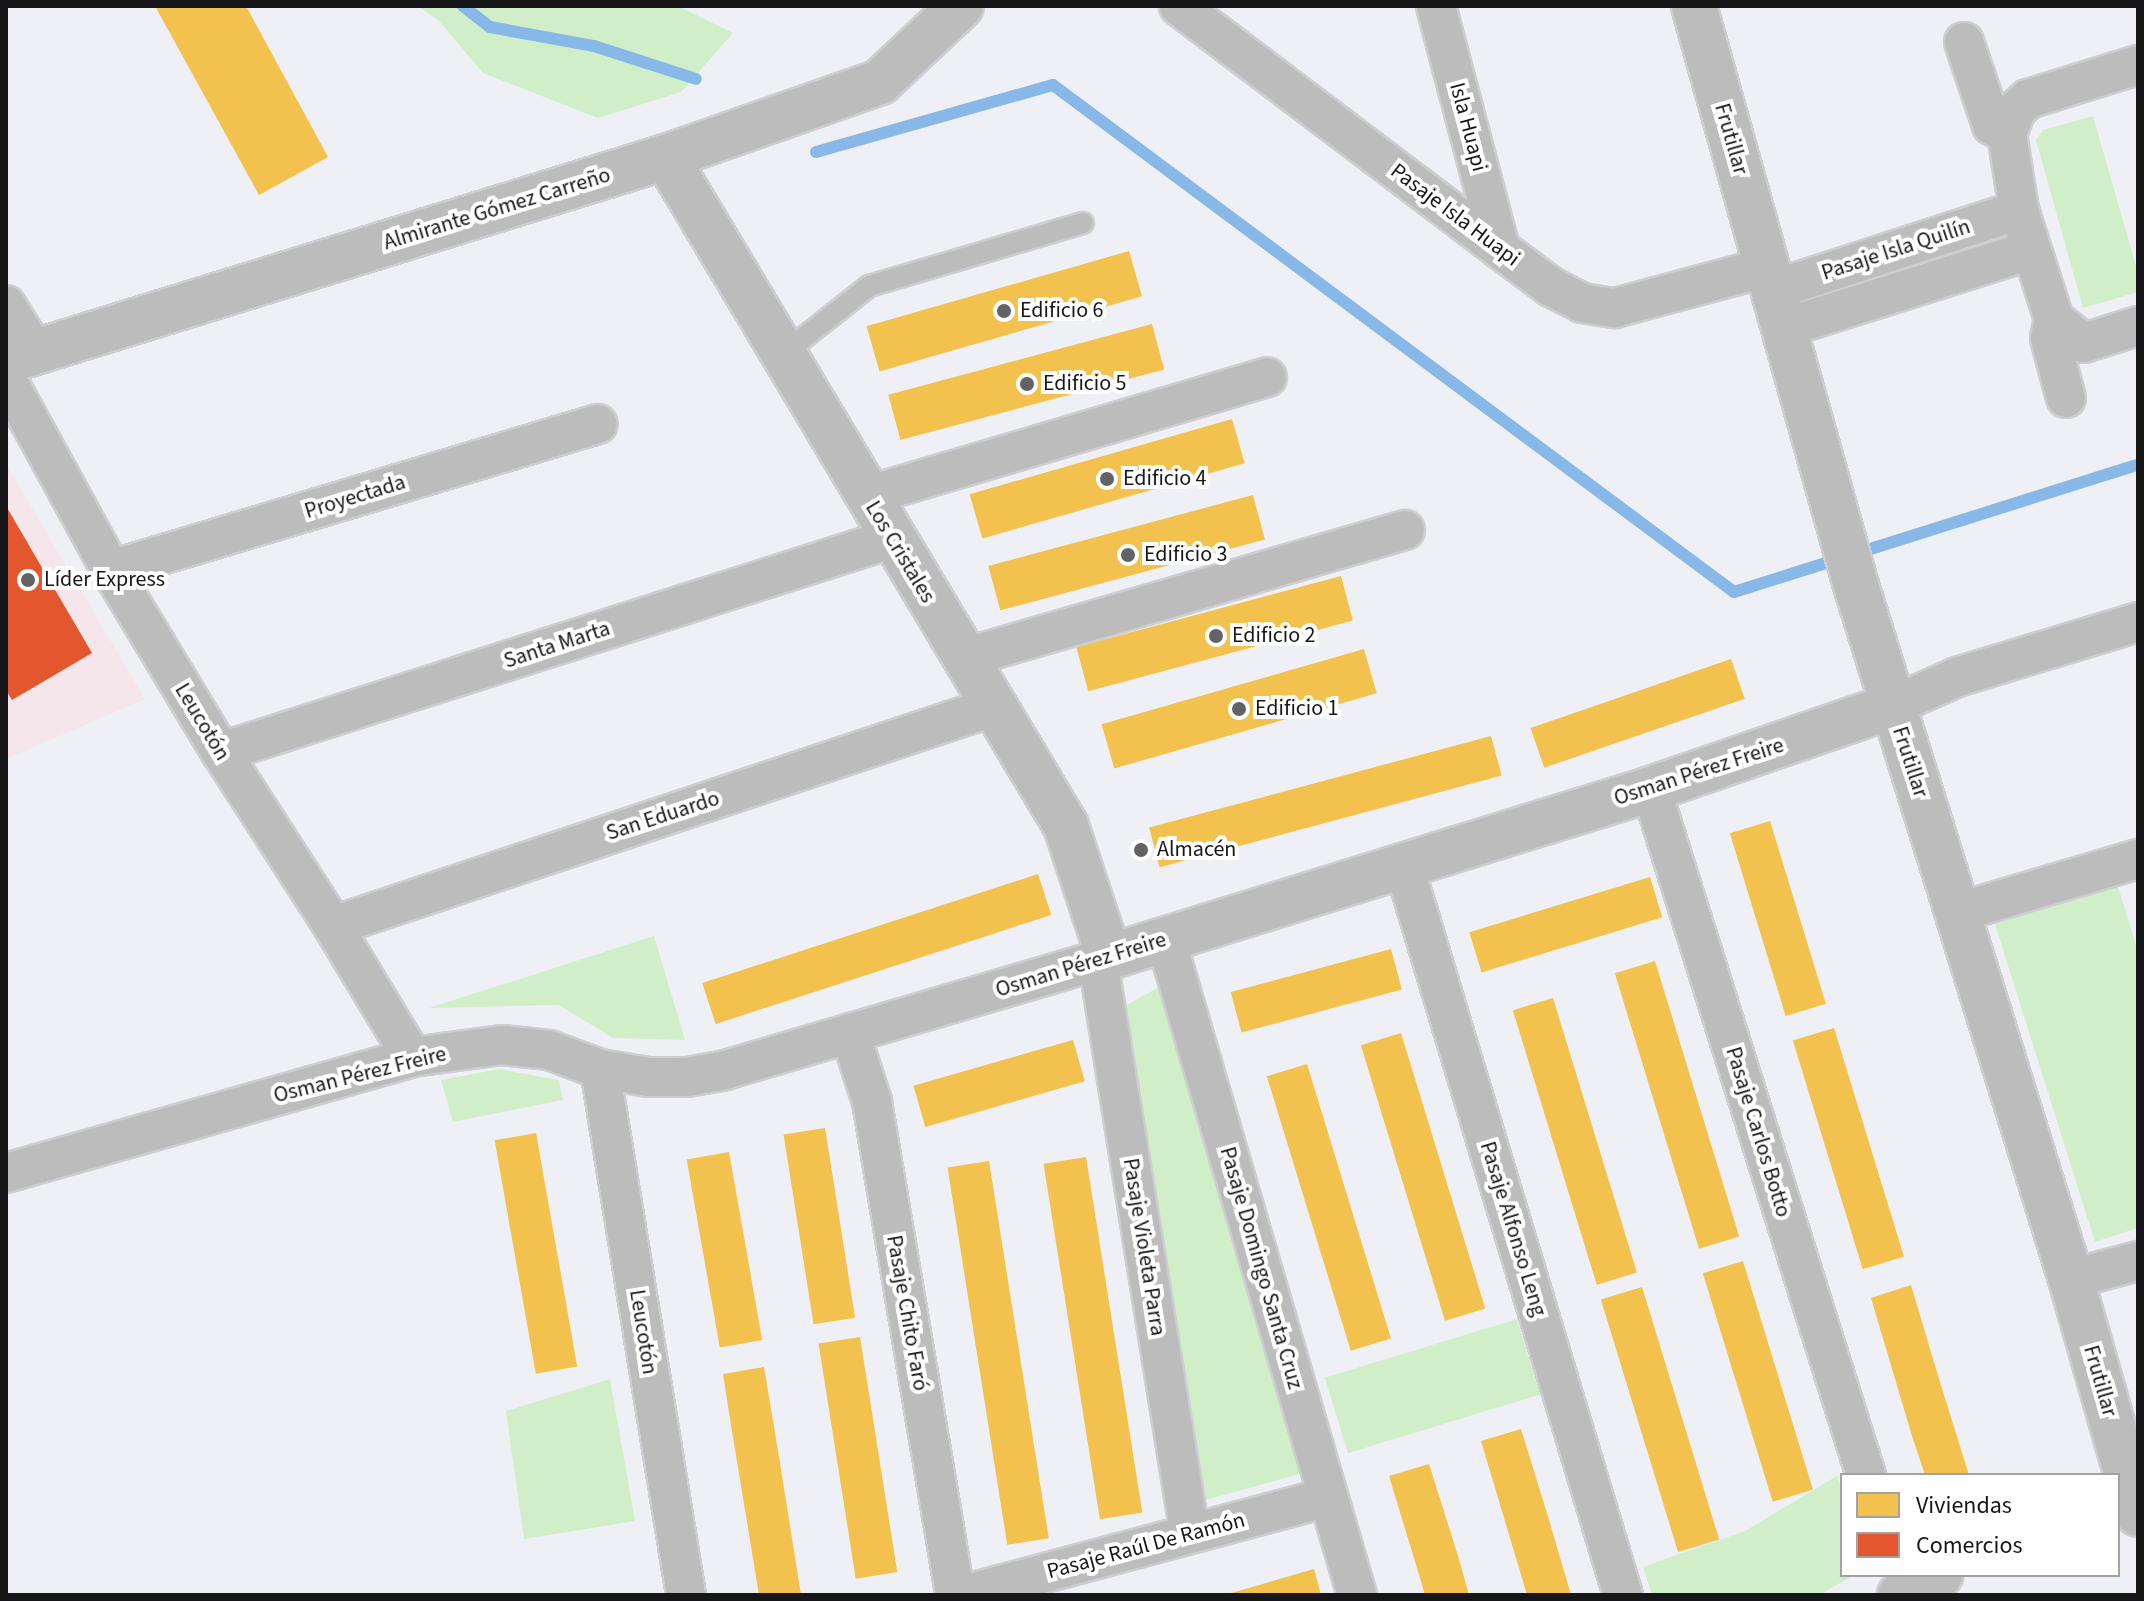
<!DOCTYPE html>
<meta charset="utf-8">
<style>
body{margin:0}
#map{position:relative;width:2144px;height:1601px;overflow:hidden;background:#eff0f5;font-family:"Source Sans 3",sans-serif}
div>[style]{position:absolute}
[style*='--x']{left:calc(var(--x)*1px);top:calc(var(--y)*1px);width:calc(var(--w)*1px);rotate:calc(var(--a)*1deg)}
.commercial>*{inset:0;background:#f4e6eb}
.green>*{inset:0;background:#d0efc8;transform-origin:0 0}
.homes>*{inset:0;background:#f2c14e;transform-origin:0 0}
.shops>*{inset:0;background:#e4572e}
.stream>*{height:12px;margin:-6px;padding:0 6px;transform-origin:6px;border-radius:6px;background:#88b8e8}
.roads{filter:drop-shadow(2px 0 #cdced1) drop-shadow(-2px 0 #cdced1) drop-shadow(0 2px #cdced1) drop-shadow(0 -2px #cdced1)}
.service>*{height:20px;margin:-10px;padding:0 10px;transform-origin:10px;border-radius:10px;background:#bdbcbc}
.minor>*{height:38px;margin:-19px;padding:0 19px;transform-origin:19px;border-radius:19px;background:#bdbcbc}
.tertiary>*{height:44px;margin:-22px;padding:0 22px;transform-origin:22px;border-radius:22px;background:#bdbcbc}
.dots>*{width:22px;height:22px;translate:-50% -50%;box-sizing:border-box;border:4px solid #fff;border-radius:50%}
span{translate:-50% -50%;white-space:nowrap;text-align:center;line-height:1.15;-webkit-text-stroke:8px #fff;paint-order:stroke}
.street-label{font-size:22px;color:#17171a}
.poi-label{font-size:22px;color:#17171a}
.left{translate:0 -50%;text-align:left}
.frame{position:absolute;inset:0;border:8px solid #17171a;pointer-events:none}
.legend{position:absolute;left:1840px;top:1473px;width:280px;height:104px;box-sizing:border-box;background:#fff;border:2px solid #a2a2a3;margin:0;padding:10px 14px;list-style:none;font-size:24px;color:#17171a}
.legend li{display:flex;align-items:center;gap:16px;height:40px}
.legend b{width:40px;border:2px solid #a2a2a3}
</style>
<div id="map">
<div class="commercial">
<div style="clip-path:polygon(6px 464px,145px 699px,6px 759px)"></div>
</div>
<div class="green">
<div style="clip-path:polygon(418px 6px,678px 6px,733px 33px,681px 92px,598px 118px,483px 73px,439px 21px)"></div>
<div style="clip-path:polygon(2093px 116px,2138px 273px,2138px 292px,2083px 308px,2036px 140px,2043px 130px)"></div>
<div style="clip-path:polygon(2116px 880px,2138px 952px,2138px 1228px,2095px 1242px,1994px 921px)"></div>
<div style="clip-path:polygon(654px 936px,685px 1040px,613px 1038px,559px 1005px,429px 1008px)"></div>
<div style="clip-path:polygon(1161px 986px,1303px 1473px,1206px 1500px,1125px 1006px)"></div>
<div style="clip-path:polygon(499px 1069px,559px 1080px,563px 1100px,453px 1122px,441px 1080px)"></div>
<div style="left:1517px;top:1319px;width:79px;height:201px;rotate:73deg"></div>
<div style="clip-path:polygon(610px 1379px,635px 1521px,524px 1539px,506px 1411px)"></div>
<div style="clip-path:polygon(1837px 1476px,1842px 1490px,1842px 1575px,1854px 1575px,1819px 1595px,1652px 1595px,1643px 1567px,1745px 1531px)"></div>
</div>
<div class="homes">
<div style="clip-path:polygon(155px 6px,246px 6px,328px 157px,259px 195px)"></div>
<div style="left:1129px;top:251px;width:47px;height:273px;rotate:74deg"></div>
<div style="left:1152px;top:324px;width:47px;height:273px;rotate:75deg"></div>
<div style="left:1232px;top:419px;width:46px;height:273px;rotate:74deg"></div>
<div style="left:1253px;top:495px;width:46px;height:274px;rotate:75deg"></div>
<div style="left:1341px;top:576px;width:46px;height:274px;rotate:75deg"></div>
<div style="left:1364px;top:649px;width:46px;height:273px;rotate:74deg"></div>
<div style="left:1731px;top:659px;width:42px;height:212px;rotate:71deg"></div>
<div style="left:1491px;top:736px;width:41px;height:354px;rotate:75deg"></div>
<div style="left:1770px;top:821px;width:191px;height:42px;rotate:73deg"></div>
<div style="left:1038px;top:874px;width:43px;height:353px;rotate:72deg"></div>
<div style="left:1650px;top:877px;width:42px;height:189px;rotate:73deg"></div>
<div style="left:1391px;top:949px;width:42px;height:166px;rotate:75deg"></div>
<div style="left:1655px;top:961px;width:288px;height:42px;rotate:73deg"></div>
<div style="left:1553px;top:998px;width:287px;height:42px;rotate:73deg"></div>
<div style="left:1834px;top:1028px;width:239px;height:43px;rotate:73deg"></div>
<div style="left:1401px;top:1033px;width:288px;height:42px;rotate:73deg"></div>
<div style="left:1073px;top:1040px;width:43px;height:166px;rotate:74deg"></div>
<div style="left:1307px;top:1064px;width:287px;height:42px;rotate:73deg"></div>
<div style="left:825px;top:1128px;width:192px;height:42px;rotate:81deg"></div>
<div style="left:536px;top:1133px;width:237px;height:42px;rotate:80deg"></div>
<div style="left:729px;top:1152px;width:191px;height:43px;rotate:80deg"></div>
<div style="left:1086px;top:1157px;width:360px;height:43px;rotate:81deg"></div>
<div style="left:989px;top:1161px;width:382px;height:42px;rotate:81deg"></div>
<div style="left:1743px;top:1261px;width:239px;height:42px;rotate:73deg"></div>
<div style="clip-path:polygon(1911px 1285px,1939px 1379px,1969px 1475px,1925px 1475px,1912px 1436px,1871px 1298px)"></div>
<div style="left:1642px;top:1287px;width:264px;height:43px;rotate:73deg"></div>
<div style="left:860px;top:1337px;width:238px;height:42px;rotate:81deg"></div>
<div style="clip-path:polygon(764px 1367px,780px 1463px,801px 1595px,759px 1595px,730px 1419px,723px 1374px)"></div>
<div style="clip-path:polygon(1521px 1429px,1549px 1520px,1571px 1595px,1527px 1595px,1522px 1578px,1481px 1441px)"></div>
<div style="clip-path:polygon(1429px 1464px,1458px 1556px,1469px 1595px,1425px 1595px,1417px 1568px,1389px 1476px)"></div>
<div style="clip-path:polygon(1314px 1569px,1321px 1595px,1228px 1595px,1228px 1594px)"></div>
</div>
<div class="shops">
<div style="clip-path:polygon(6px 506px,92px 653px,12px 700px,6px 690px)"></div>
</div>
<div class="stream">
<div style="--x:463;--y:6;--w:34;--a:38"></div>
<div style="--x:490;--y:27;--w:106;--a:10.4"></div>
<div style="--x:594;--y:46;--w:107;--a:17.9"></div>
<div style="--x:816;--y:152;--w:246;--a:-15.8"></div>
<div style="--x:1053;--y:85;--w:849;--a:36.67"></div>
<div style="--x:1734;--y:592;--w:423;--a:-17.5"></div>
</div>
<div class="roads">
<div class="service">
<div style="--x:782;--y:355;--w:111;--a:-38.4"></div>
<div style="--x:869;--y:286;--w:223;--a:-16.4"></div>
</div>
<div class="minor">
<div style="--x:1179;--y:6;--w:403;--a:37.1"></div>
<div style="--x:1500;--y:249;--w:64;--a:36.7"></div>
<div style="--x:1551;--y:287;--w:35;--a:27"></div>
<div style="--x:1582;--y:303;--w:33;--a:9"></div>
<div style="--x:1615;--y:308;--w:157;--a:-15.1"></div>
<div style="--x:1436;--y:6;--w:251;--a:75.2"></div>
<div style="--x:1964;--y:42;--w:88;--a:71.4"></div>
<div style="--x:1992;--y:125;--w:17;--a:31"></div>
<div style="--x:2007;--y:134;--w:77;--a:81"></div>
<div style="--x:2019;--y:210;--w:114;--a:72.2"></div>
<div style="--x:2054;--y:319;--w:19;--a:102"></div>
<div style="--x:2050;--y:338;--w:62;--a:75.1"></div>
<div style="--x:2007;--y:134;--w:26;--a:-69"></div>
<div style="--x:2016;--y:110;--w:16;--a:-43"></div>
<div style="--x:2028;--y:99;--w:115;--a:-17.2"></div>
<div style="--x:1773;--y:290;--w:259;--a:-18"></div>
<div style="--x:6;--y:305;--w:55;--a:58.3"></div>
<div style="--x:2054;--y:319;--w:38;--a:39"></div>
<div style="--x:2084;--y:343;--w:57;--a:-17.5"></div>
<div style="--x:1784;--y:328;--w:259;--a:-17.5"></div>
<div style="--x:6;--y:378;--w:219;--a:61.3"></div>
<div style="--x:111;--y:570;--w:213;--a:58.9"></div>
<div style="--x:221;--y:752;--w:207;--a:57.2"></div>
<div style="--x:333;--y:926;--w:153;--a:58.9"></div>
<div style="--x:866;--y:496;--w:418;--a:-16.5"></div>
<div style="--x:111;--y:570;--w:508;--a:-16.69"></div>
<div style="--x:964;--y:658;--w:459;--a:-16.2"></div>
<div style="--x:1892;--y:706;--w:71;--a:-24"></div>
<div style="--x:1957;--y:677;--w:189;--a:-16.9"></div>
<div style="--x:221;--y:752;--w:705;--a:-17.66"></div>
<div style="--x:1651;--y:789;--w:719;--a:72.6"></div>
<div style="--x:1403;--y:863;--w:764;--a:73.27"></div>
<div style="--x:1959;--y:912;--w:187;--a:-16.5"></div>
<div style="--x:333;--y:926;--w:694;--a:-18.38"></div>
<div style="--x:1166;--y:940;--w:682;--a:73.74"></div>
<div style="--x:1098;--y:961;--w:580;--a:80.88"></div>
<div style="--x:850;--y:1033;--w:72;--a:72.3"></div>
<div style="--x:872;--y:1102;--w:500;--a:80.4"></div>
<div style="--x:600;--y:1069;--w:533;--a:80.71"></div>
<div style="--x:6;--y:1173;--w:422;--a:-15.9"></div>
<div style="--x:412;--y:1057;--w:91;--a:-7.6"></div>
<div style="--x:502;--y:1045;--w:47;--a:6.1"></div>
<div style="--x:549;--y:1050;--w:54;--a:20.4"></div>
<div style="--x:600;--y:1069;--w:49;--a:9.5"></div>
<div style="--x:648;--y:1077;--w:39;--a:0"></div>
<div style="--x:687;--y:1077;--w:39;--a:-10"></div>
<div style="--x:725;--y:1070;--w:400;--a:-16.4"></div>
<div style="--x:2071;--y:1279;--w:69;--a:-15"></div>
<div style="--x:963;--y:1595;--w:378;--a:-15"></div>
</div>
<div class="tertiary">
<div style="--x:1694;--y:6;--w:598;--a:74.38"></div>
<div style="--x:1855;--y:582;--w:730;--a:72.78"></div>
<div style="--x:2071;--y:1279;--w:244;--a:74.1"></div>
<div style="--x:666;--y:157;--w:779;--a:59.12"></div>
<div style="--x:1066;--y:826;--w:138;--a:71.8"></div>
<div style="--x:1109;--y:957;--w:567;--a:-17.22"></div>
<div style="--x:1651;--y:789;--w:255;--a:-19"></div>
<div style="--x:6;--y:361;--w:691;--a:-17.18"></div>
<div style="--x:666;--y:157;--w:227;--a:-19.3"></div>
<div style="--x:880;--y:82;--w:111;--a:-43.2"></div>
<div style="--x:1900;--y:1595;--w:45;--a:-26.6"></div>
</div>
</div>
<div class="dots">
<div style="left:1004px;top:311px;background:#636367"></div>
<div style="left:1027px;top:384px;background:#636367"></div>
<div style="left:1107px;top:479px;background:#636367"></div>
<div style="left:1128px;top:555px;background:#636367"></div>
<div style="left:28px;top:580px;background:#636367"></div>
<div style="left:1216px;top:636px;background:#636367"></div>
<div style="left:1239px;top:709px;background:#636367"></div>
<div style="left:1141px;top:850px;background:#636367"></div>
</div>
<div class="street-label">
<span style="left:1468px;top:127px;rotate:75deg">Isla Huapi</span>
<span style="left:1731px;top:139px;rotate:74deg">Frutillar</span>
<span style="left:497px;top:209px;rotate:-17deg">Almirante Gómez Carreño</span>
<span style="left:1455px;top:215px;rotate:37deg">Pasaje Isla Huapi</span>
<span style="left:1896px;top:250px;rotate:-18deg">Pasaje Isla Quilín</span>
<span style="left:355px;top:497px;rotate:-17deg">Proyectada</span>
<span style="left:900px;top:552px;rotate:59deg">Los Cristales</span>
<span style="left:557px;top:645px;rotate:-18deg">Santa Marta</span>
<span style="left:202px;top:722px;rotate:59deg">Leucotón</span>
<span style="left:1910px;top:762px;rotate:72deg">Frutillar</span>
<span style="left:1699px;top:772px;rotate:-18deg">Osman Pérez Freire</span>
<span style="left:663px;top:816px;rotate:-18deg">San Eduardo</span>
<span style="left:1081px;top:965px;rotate:-17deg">Osman Pérez Freire</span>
<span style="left:360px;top:1075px;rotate:-14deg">Osman Pérez Freire</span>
<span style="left:1758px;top:1132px;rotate:73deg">Pasaje Carlos Botto</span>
<span style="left:1513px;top:1229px;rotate:73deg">Pasaje Alfonso Leng</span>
<span style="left:1144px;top:1247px;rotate:81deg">Pasaje Violeta Parra</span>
<span style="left:1261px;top:1268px;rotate:74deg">Pasaje Domingo Santa Cruz</span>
<span style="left:907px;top:1313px;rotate:80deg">Pasaje Chito Faró</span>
<span style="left:643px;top:1332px;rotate:81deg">Leucotón</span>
<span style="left:2100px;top:1381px;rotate:74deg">Frutillar</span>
<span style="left:1146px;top:1546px;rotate:-15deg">Pasaje Raúl De Ramón</span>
</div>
<div class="poi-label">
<span class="left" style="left:1020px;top:311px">Edificio 6</span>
<span class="left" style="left:1043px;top:384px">Edificio 5</span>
<span class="left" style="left:1123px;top:479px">Edificio 4</span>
<span class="left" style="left:1144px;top:555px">Edificio 3</span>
<span class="left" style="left:44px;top:580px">Líder Express</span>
<span class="left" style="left:1232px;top:636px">Edificio 2</span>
<span class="left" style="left:1255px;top:709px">Edificio 1</span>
<span class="left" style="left:1157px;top:850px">Almacén</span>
</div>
<div class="frame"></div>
<ul class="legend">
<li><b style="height:22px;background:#f2c14e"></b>Viviendas</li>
<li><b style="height:22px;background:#e4572e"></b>Comercios</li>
</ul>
</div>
